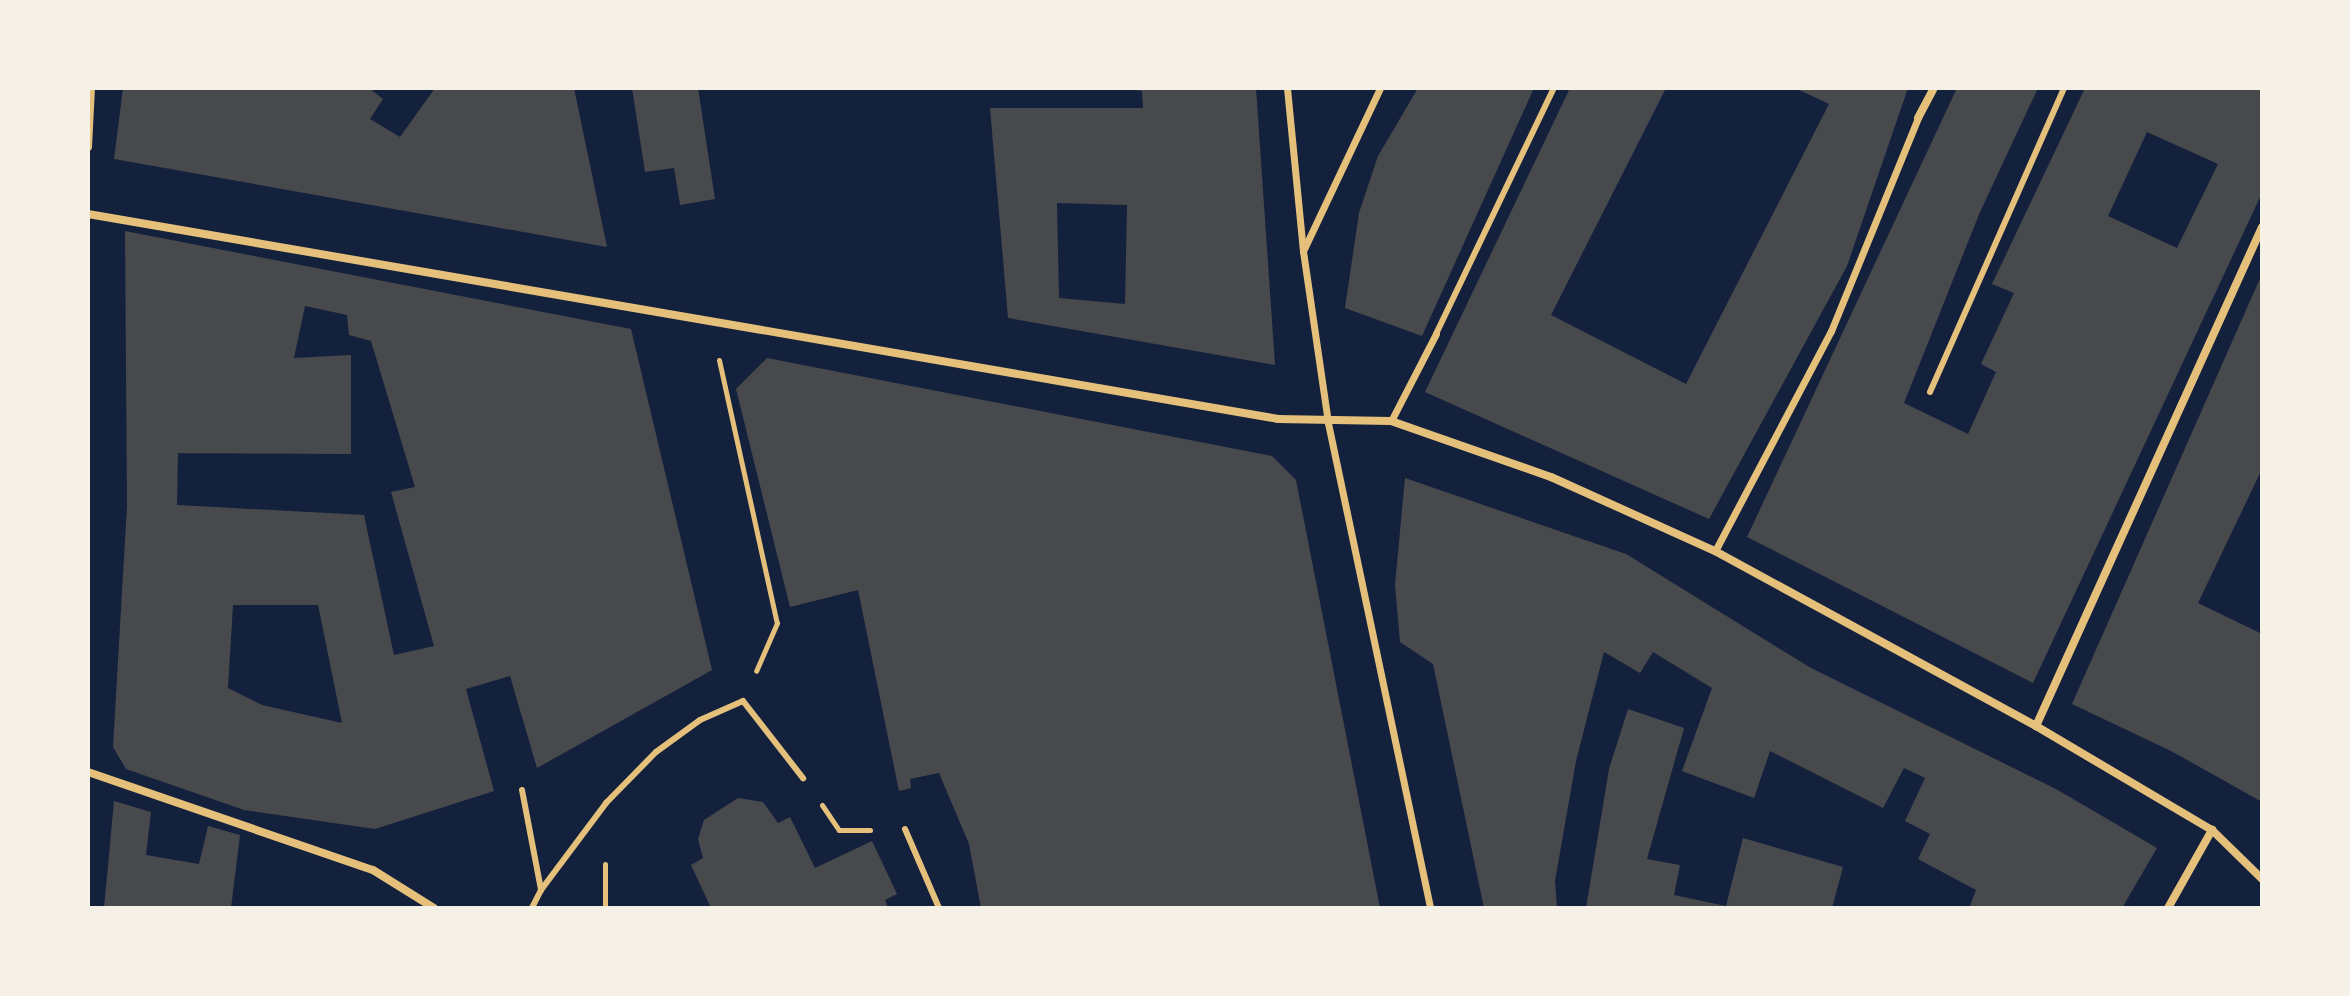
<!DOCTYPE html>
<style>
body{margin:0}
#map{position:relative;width:2350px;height:996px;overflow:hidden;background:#14213d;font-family:"Varela Round",sans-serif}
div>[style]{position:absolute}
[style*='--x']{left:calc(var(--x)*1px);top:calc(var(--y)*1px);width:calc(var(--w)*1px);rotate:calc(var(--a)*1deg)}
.building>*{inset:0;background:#48494c}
.path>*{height:5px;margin:-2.5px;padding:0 2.5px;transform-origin:2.5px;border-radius:2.5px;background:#e5c07b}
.service>*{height:6px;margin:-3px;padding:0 3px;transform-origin:3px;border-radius:3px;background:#e5c07b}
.pedestrian>*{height:7px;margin:-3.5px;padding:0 3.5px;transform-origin:3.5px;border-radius:3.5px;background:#e5c07b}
.minor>*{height:8px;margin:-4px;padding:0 4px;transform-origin:4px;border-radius:4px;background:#e5c07b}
span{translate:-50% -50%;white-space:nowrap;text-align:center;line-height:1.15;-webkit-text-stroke:6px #f6f1e7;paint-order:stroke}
.frame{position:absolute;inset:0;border:90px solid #f6f1e7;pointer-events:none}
</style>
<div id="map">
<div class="building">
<div style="clip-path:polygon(123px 88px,369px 88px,383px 99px,370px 119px,400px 137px,435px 88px,574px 88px,607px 247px,114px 159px)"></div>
<div style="clip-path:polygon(632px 88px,698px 88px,715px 199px,680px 205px,674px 168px,645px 172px)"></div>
<div style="clip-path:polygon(evenodd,1120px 88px,1256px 88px,1275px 365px,1008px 318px,990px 108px,1143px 108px,1142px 91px,1120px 88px,1057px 203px,1127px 205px,1125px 304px,1059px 298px,1057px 203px)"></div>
<div style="clip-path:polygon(1418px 88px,1534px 88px,1422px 336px,1345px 308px,1359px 213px,1378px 156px)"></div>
<div style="clip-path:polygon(1570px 88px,1666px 88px,1551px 315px,1686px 384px,1829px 104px,1795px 88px,1908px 88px,1847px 266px,1709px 519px,1425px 392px)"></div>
<div style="clip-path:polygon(evenodd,1957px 88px,2038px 88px,1980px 212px,1904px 403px,1968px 434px,1996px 372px,1981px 364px,2014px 293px,1992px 284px,2085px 88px,2262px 88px,2262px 193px,2033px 683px,1747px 537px,1957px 88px,2147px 132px,2218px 164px,2177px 248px,2108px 216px,2147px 132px)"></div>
<div style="clip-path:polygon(evenodd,125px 231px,631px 329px,712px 670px,537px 768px,510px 676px,466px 689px,494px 791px,375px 829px,244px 810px,126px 769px,113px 747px,127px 506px,125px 231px,305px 306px,347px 315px,349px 335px,371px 341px,415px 487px,391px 492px,434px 646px,394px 655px,364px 515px,177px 505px,178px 453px,351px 454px,351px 355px,294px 358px,305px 306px,125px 231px,233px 605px,318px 605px,342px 723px,262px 705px,228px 688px,233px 605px)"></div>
<div style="clip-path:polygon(2262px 274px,2262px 469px,2198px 603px,2262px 634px,2262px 802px,2173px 752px,2072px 704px)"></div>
<div style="clip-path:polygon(767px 358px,1272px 456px,1296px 480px,1380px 908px,981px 908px,969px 844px,939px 773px,910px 779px,911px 788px,899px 791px,858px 590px,790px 607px,736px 389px)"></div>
<div style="clip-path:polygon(1405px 478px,1626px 554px,1811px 668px,2056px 789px,2157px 848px,2122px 908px,1969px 908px,1976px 890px,1918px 859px,1930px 834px,1905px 821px,1925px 778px,1904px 768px,1883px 808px,1770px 751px,1754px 798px,1682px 771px,1712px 688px,1653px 652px,1640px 673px,1604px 652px,1576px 761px,1555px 881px,1557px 908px,1484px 908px,1433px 664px,1400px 642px,1395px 585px)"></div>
<div style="clip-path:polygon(1628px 709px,1684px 728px,1647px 859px,1680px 865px,1674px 895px,1726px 906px,1743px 838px,1843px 867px,1832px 908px,1586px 908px,1609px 769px)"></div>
<div style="clip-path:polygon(738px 798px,763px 802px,778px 823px,790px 817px,815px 868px,872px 841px,897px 894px,885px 900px,888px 908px,711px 908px,691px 865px,703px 858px,698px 839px,704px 820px)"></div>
<div style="clip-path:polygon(114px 801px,151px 812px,146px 855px,199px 864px,208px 826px,240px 835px,231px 908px,104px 908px)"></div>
</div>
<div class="path">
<div style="--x:719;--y:360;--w:269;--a:77.6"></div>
<div style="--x:777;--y:623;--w:52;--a:113.6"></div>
<div style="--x:822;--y:805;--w:30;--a:56"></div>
<div style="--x:839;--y:830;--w:31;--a:0"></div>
<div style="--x:605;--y:908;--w:44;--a:-90"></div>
</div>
<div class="service">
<div style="--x:1436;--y:334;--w:273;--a:-64.4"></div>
<div style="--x:1930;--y:392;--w:332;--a:-66.2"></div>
<div style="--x:522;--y:790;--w:102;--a:79.2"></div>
<div style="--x:541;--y:890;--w:20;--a:117"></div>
<div style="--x:905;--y:829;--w:86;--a:66.7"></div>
<div style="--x:541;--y:890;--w:109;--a:-53.2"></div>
<div style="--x:606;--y:803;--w:71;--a:-45.6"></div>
<div style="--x:656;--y:752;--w:54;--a:-36"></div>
<div style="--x:700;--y:720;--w:47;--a:-23.8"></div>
<div style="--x:743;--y:701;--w:98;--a:52.1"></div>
</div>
<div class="pedestrian">
<div style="--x:1287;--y:88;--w:164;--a:84.4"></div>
<div style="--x:1303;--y:251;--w:174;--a:81.7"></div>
<div style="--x:1328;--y:423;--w:496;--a:78.1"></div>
<div style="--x:1304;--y:249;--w:178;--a:-64.7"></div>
<div style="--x:1391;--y:421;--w:98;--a:-62.7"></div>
<div style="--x:1715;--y:551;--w:249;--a:-62.2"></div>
<div style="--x:1831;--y:331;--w:230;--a:-67.8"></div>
</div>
<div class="minor">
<div style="--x:1918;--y:118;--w:34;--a:-62"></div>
<div style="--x:88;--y:147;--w:59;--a:-87.1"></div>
<div style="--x:88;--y:214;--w:1208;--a:9.77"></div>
<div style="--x:1278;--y:419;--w:113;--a:1"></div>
<div style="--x:1391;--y:421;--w:170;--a:19.3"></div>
<div style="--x:1551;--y:477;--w:180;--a:24.3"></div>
<div style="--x:1715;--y:551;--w:366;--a:28.6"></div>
<div style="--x:2036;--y:726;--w:204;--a:30.6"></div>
<div style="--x:2212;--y:830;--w:70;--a:44.4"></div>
<div style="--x:2036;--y:726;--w:548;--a:-65.63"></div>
<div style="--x:88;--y:772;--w:301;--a:19"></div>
<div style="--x:373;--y:870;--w:72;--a:31.9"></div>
<div style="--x:2168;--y:908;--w:90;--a:-60.6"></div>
</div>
<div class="frame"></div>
</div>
